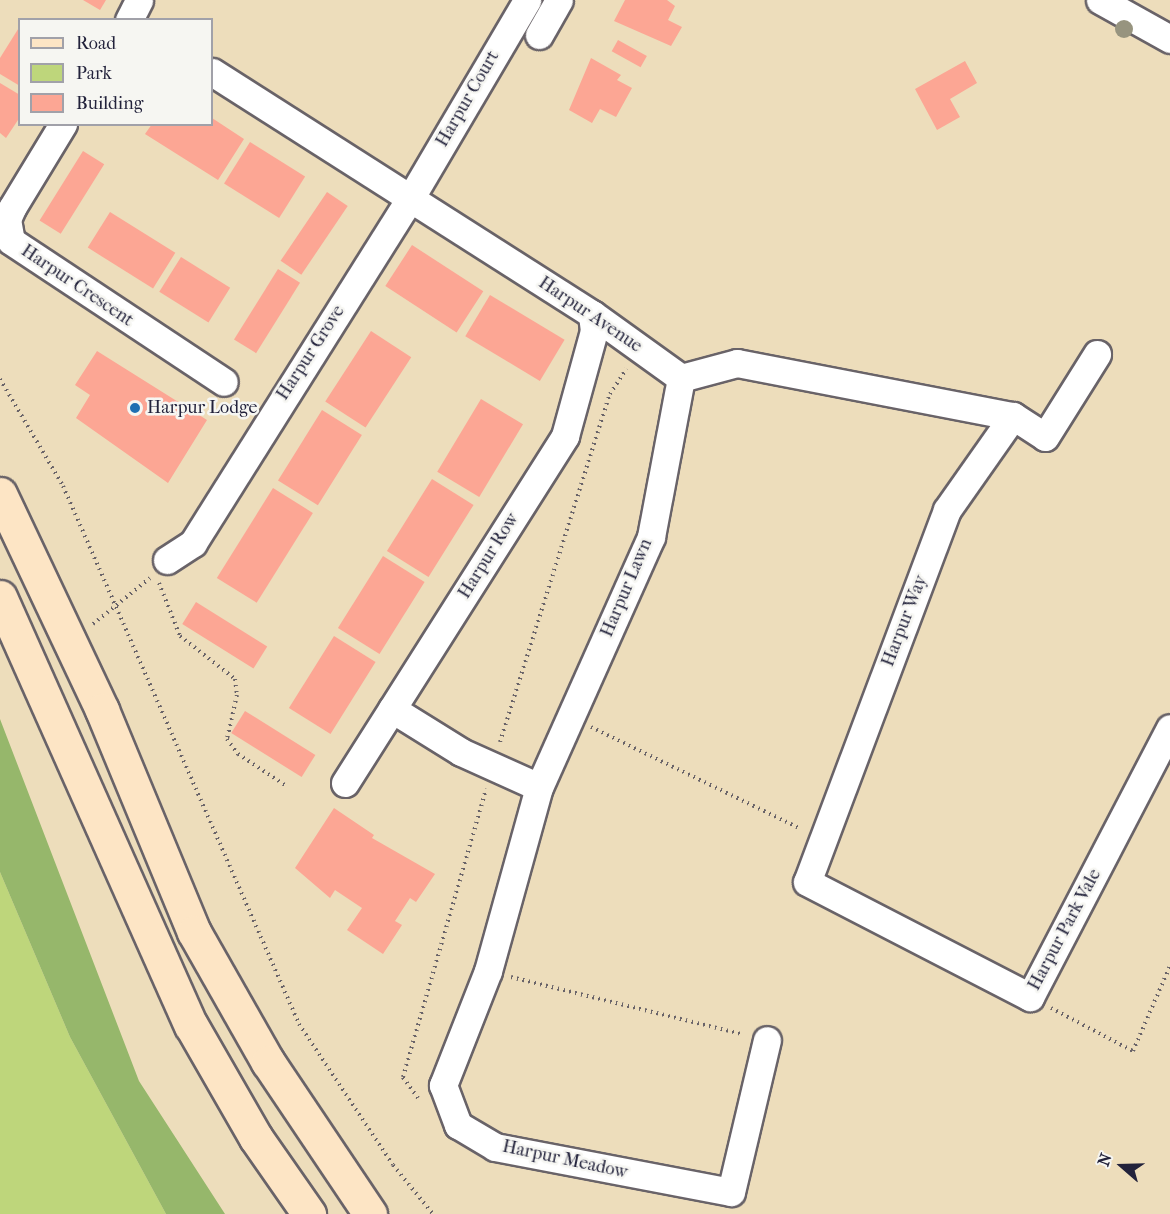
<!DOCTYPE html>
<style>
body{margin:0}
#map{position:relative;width:1170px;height:1214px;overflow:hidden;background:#edddbb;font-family:"IM FELL French Canon",serif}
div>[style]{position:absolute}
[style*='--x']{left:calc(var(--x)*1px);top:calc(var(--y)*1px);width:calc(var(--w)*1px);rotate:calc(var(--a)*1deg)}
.green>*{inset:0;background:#bed67b}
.forest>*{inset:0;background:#96b76b}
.building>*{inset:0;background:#fca694;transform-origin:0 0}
.path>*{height:4px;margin-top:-2px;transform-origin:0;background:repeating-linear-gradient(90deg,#696368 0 1.5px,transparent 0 6px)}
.roads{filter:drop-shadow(2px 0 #696368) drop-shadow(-2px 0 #696368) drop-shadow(0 2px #696368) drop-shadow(0 -2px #696368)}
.minor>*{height:27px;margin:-13.5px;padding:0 13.5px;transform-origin:13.5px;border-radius:13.5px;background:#fff}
.secondary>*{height:33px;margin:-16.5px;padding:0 16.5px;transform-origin:16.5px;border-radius:16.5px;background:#fde5c5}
.trees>*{width:18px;height:18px;margin:-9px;border-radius:50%;background:#97947f}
.dots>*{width:16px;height:16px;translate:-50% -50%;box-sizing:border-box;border:3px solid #f6f6f2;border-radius:50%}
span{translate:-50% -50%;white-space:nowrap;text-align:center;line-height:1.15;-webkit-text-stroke:5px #f6f6f2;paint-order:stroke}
.street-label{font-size:18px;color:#22223b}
.poi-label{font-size:18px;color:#22223b}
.left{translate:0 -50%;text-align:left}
.legend{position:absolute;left:18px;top:18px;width:195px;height:108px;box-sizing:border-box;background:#f6f6f2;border:2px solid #a1a1a9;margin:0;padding:8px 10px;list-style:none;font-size:18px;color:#22223b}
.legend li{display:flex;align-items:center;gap:12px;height:30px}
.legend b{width:30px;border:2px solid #a1a1a9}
.north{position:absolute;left:1092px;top:1136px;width:60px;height:60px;-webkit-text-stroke:4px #f6f6f2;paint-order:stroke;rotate:290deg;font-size:16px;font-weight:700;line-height:24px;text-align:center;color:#22223b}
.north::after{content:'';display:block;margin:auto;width:21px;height:27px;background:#22223b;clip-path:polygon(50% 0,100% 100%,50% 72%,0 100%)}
</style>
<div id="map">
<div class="green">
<div style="clip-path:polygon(0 872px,70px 1037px,166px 1214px,0 1214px)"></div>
</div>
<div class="forest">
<div style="clip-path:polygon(0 719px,139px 1081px,225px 1214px,166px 1214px,70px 1037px,0 872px)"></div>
</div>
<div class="building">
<div style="clip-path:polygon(83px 0,106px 0,100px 10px)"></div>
<div style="clip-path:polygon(625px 0,667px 0,675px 6px,668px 20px,682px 27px,671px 46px,614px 21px)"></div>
<div style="clip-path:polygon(20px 26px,20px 86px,0 74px,0 58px)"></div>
<div style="left:618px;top:40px;width:33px;height:13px;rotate:29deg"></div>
<div style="clip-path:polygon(591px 58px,621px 75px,617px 80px,632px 88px,616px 117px,600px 109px,592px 123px,569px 110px)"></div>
<div style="clip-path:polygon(965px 61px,977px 83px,950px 99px,960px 117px,937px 130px,915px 89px)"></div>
<div style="clip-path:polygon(0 83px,20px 95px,20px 117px,6px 138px,0 133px)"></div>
<div style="clip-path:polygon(212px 118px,244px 139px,218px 180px,145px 134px,152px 124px,212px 124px)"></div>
<div style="left:250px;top:142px;width:65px;height:49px;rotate:32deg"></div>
<div style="left:83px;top:151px;width:25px;height:82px;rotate:32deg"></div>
<div style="left:327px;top:192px;width:25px;height:83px;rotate:34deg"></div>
<div style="left:110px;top:212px;width:77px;height:42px;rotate:32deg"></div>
<div style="left:412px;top:245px;width:85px;height:49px;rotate:33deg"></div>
<div style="left:181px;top:257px;width:58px;height:41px;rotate:32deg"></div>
<div style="left:278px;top:269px;width:26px;height:83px;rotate:32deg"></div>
<div style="left:490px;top:295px;width:87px;height:48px;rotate:31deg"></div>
<div style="left:371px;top:331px;width:48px;height:84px;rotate:33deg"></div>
<div style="clip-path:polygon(97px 351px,207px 420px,168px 483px,76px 418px,90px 395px,75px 385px)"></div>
<div style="left:481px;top:399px;width:49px;height:85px;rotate:31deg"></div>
<div style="left:322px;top:410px;width:47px;height:83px;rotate:32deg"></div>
<div style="left:432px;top:479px;width:49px;height:85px;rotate:32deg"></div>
<div style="left:273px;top:488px;width:47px;height:106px;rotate:32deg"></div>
<div style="left:383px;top:556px;width:49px;height:85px;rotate:32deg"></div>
<div style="left:196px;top:602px;width:84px;height:26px;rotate:32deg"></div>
<div style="left:334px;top:636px;width:49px;height:85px;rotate:32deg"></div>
<div style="left:245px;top:711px;width:83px;height:26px;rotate:32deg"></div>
<div style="clip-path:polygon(334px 808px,374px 835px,372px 838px,435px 874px,416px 902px,410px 898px,395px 921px,402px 925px,383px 954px,347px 930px,362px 908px,335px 890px,330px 898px,295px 868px)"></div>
</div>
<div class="path">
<div style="--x:0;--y:379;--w:124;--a:59.5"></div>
<div style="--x:63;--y:486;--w:587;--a:66.31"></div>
<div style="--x:299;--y:1024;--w:169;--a:56.3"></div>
<div style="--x:393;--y:1165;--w:63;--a:50.8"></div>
<div style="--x:159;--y:583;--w:57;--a:68.4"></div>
<div style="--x:180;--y:636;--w:70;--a:38"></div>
<div style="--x:235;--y:679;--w:16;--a:83"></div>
<div style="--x:237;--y:695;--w:45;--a:102.8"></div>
<div style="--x:227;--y:739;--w:19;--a:54"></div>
<div style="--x:238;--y:754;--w:56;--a:33.4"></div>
<div style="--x:93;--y:624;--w:73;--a:-38.9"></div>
<div style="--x:591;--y:727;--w:233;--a:25.9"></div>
<div style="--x:500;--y:742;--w:365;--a:-72.5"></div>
<div style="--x:610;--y:394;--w:30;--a:-57"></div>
<div style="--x:511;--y:977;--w:238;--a:13.9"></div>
<div style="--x:1051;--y:1008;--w:93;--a:27.7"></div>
<div style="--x:1133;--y:1051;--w:93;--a:-66.5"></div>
<div style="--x:418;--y:1098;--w:26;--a:-126"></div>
<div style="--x:403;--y:1077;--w:300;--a:-73.9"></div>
</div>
<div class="roads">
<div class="minor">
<div style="--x:1100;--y:0;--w:80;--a:29.1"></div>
<div style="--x:129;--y:20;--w:22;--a:-63"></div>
<div style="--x:539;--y:35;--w:40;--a:-60.3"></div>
<div style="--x:212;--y:72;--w:451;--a:32.5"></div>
<div style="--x:592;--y:314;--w:110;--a:35.7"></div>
<div style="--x:681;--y:378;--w:58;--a:-15"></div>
<div style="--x:737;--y:363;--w:281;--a:10.9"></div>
<div style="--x:1013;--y:416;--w:38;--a:33"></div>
<div style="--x:1045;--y:437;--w:98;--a:-57.9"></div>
<div style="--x:63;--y:124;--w:98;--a:121.3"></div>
<div style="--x:12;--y:208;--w:12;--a:114"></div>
<div style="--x:7;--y:219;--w:22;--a:80"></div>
<div style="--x:11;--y:241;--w:255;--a:33.5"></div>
<div style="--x:681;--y:378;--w:162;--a:100.7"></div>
<div style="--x:651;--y:537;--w:274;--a:114.1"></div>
<div style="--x:539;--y:787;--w:191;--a:105.5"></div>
<div style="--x:488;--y:971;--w:123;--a:111.5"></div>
<div style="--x:443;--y:1085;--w:43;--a:69.4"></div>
<div style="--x:458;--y:1125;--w:43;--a:30.7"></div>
<div style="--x:495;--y:1147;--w:240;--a:10.8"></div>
<div style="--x:731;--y:1192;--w:156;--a:-76.7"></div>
<div style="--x:1013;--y:416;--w:115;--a:125.1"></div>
<div style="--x:947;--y:510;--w:397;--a:110.6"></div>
<div style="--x:807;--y:882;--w:251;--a:27.3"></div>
<div style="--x:1030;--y:997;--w:303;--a:-62.5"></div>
<div style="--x:167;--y:560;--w:31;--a:-33"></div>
<div style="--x:193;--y:543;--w:407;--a:-57.8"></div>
<div style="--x:410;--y:199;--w:231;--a:-59.5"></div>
<div style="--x:392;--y:709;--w:81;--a:31.9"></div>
<div style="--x:461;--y:752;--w:85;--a:24.2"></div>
<div style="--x:345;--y:783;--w:411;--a:-57.6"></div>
<div style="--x:565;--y:436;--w:109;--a:-74.6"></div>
<div style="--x:594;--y:331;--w:17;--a:-97"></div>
</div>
<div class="secondary">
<div style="--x:0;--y:494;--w:239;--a:64.7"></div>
<div style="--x:102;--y:710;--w:240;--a:67.5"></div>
<div style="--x:194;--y:932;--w:150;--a:60.4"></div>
<div style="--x:268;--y:1062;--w:183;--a:56.1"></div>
<div style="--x:0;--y:597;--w:469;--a:66"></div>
<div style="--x:191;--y:1025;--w:130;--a:60.1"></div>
<div style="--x:256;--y:1138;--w:93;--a:55.1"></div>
</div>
</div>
<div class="trees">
<div style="left:1124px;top:29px"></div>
</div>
<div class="dots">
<div style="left:135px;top:408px;background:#1f6fb2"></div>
</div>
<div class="street-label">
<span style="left:468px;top:99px;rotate:-60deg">Harpur Court</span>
<span style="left:77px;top:286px;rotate:34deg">Harpur Crescent</span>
<span style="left:590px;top:315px;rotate:34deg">Harpur Avenue</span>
<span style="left:311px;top:353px;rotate:-57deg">Harpur Grove</span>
<span style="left:489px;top:556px;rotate:-58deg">Harpur Row</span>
<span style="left:627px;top:588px;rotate:-67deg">Harpur Lawn</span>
<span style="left:905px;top:621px;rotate:-69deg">Harpur Way</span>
<span style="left:1065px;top:930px;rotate:-62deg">Harpur Park Vale</span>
<span style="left:565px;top:1160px;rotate:12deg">Harpur Meadow</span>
</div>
<div class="poi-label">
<span class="left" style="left:147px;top:408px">Harpur Lodge</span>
</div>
<ul class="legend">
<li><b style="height:8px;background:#fde5c5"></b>Road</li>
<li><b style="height:16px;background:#bed67b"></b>Park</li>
<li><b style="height:16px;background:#fca694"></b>Building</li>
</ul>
<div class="north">N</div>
</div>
